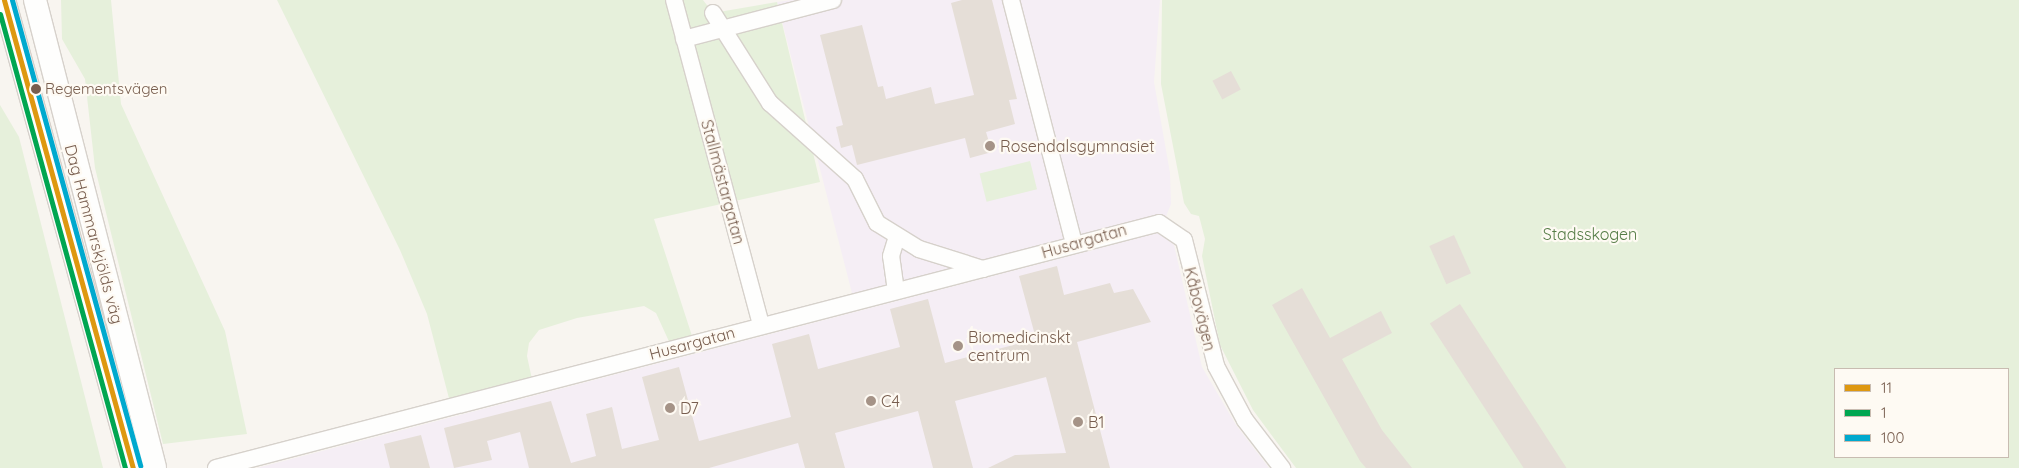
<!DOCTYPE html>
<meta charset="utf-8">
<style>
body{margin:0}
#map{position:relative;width:2019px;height:468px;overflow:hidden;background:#f8f5f0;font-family:Quicksand,sans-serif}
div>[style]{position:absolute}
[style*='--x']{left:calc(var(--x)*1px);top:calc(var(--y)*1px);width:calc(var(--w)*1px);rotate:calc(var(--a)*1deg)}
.education>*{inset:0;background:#f5eef5}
.green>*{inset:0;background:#e6f0db;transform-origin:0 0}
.building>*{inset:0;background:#e5ded7;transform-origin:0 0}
.roads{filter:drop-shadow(1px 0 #d6d1cb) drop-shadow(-1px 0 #d6d1cb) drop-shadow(0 1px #d6d1cb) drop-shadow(0 -1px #d6d1cb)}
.minor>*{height:16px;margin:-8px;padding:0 8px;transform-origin:8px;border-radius:8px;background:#fefefd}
.secondary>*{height:22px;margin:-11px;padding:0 11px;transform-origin:11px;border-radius:11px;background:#fefefd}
.bus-1>*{height:5px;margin:-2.5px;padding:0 2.5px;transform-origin:2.5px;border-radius:2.5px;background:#de9810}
.bus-2>*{height:5px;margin:-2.5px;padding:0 2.5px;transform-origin:2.5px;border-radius:2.5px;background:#00a651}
.bus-3>*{height:5px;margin:-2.5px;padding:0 2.5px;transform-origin:2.5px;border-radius:2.5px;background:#00a9ce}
.dots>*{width:14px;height:14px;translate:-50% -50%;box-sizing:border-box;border:2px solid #fefaf3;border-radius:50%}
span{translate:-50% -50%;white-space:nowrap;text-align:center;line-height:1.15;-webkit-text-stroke:4.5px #fefaf3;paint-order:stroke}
.bus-label{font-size:15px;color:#785e4f}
.left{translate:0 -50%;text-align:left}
.poi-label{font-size:16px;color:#785e4f}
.street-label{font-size:16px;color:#785e4f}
.park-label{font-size:16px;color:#567d47}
.legend{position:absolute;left:1834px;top:368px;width:175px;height:90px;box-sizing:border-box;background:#fefaf3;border:1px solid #c8bcb1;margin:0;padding:6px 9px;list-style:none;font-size:15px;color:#785e4f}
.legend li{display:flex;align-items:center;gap:10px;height:25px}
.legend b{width:25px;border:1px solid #c8bcb1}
</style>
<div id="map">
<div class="education">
<div style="clip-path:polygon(792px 0,1160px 0,1154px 82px,1170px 173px,1171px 204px,1165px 219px,853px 297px,777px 2px)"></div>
<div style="clip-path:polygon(1158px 233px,1174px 245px,1202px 367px,1236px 425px,1269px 468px,257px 468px)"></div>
</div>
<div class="green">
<div style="clip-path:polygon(61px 0,111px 0,121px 104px,225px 331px,247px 434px,163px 444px,95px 168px,85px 79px,62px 39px)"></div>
<div style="clip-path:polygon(277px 0,703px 0,713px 13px,777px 2px,820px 182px,654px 219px,694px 342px,672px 348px,656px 313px,644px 306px,577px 318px,539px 330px,529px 343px,527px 356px,533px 384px,451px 406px,427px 314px,400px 250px)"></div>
<div style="clip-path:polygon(evenodd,1162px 0,2019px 0,2019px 468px,1296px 468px,1253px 410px,1220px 345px,1202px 256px,1205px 239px,1199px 216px,1191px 214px,1184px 203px,1161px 84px,1162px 0,1835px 369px,2008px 369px,2008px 457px,1835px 457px,1835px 369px)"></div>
<div style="clip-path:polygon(0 105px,19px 137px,103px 468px,0 468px)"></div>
<div style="left:1030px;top:161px;width:29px;height:52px;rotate:76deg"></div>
</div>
<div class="building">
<div style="clip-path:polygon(962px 0,992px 0,1017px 99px,1009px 100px,1015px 124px,986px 132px,992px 152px,970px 158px,965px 138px,857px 165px,852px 145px,841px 148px,836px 127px,843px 125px,820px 35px,862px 25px,878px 87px,883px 86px,886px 99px,931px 87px,935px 104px,974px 95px,951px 3px)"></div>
<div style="left:1231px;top:71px;width:21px;height:21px;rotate:62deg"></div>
<div style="left:1454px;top:235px;width:42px;height:27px;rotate:66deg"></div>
<div style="clip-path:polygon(1057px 266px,1064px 295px,1110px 283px,1114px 293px,1133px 289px,1151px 322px,1077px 342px,1110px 468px,988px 468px,1015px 455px,1066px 453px,1046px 377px,955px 401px,973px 468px,933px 468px,918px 411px,835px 433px,845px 468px,805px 468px,798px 443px,709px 468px,529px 468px,520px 432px,487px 441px,492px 460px,454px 468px,444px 428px,551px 401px,571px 463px,596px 456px,586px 414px,612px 407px,622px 449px,659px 440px,642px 377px,679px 367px,699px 441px,791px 417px,772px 344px,809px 334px,818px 369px,900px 347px,890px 309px,928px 299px,945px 363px,1036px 339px,1019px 276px)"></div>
<div style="clip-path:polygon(1302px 288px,1330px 338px,1381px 311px,1392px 333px,1342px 359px,1382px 430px,1412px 468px,1366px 468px,1360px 461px,1272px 305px)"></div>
<div style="left:1460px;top:304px;width:196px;height:36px;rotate:57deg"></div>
<div style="clip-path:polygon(421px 435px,430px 468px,390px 468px,384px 444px)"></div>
</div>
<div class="roads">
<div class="minor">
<div style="--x:674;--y:0;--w:336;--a:75"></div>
<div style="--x:1011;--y:0;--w:251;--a:75.5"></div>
<div style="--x:713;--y:13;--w:107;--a:57.7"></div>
<div style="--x:770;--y:103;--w:114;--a:41.8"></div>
<div style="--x:855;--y:179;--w:49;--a:63.4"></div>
<div style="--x:877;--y:223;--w:49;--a:31.8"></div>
<div style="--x:919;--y:249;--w:67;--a:17.4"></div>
<div style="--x:684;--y:39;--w:154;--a:-14.7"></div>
<div style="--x:896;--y:291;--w:35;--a:-98"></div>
<div style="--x:891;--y:256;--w:17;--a:-73"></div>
<div style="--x:216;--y:468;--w:974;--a:-14.56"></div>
<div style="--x:1159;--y:223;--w:30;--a:34"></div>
<div style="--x:1184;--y:240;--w:130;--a:75.7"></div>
<div style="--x:1216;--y:366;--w:61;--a:61.8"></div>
<div style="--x:1245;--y:420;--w:61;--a:52.4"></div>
</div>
<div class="secondary">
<div style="--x:4;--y:0;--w:485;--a:74.6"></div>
<div style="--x:35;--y:0;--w:483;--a:75.6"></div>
</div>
</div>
<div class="bus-1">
<div style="--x:4;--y:0;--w:485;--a:74.6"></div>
</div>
<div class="bus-2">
<div style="--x:0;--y:14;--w:471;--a:74.6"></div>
</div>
<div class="bus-3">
<div style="--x:12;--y:0;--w:483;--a:74.6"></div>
</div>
<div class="dots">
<div style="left:36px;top:89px;background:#785e4f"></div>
<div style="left:990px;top:146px;background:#a59387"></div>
<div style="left:958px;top:346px;background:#a59387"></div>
<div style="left:871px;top:401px;background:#a59387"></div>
<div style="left:670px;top:408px;background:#a59387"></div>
<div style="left:1078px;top:422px;background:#a59387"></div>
</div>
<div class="bus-label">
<span class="left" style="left:45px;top:89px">Regementsvägen</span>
</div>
<div class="poi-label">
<span class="left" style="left:1000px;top:146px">Rosendalsgymnasiet</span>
<span class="left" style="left:968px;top:346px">Biomedicinskt<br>centrum</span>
<span class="left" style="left:881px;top:401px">C4</span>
<span class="left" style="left:680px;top:408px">D7</span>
<span class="left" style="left:1088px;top:422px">B1</span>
</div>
<div class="street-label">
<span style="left:723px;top:182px;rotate:75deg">Stallmästargatan</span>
<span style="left:94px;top:234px;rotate:75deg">Dag Hammarskjölds väg</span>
<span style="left:1084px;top:241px;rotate:-16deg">Husargatan</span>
<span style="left:1200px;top:309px;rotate:76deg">Kåbovägen</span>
<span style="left:692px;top:343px;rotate:-15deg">Husargatan</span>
</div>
<div class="park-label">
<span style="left:1590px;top:234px">Stadsskogen</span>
</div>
<ul class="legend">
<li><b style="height:6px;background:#de9810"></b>11</li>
<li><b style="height:6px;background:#00a651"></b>1</li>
<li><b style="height:6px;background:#00a9ce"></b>100</li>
</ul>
</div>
